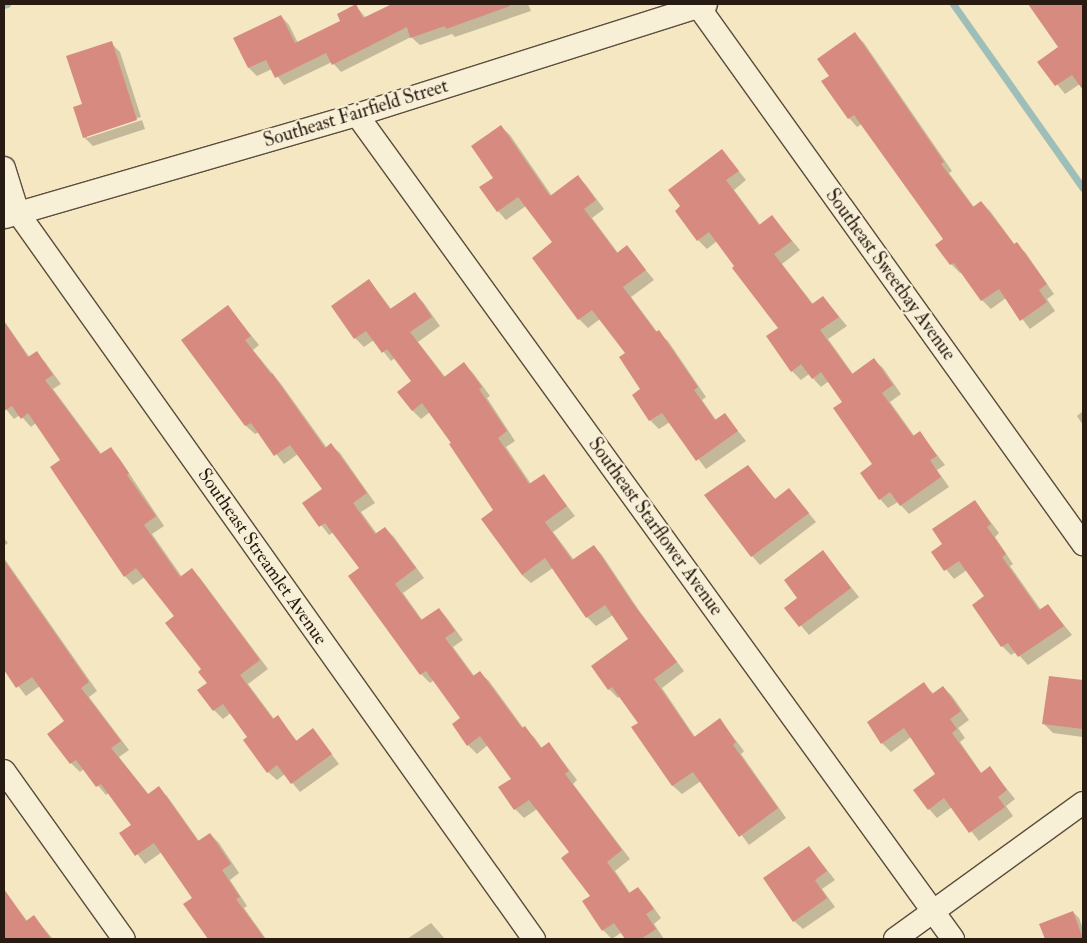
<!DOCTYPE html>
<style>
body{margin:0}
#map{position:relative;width:1087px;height:943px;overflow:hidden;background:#f5e7c1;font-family:"IM FELL Double Pica",serif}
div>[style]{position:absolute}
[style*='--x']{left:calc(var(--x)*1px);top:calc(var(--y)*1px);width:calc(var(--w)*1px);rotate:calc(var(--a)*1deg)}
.shadow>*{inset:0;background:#0003}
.stream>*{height:7px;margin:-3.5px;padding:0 3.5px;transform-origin:3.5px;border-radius:3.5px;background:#9ebeba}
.building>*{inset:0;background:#d78b80}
.roads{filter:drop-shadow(1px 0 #5b4e3d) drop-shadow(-1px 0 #5b4e3d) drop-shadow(0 1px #5b4e3d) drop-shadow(0 -1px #5b4e3d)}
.minor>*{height:22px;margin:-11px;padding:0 11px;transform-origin:11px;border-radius:11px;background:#f8efd7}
span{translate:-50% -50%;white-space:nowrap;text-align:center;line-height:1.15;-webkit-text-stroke:4.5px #f8efd7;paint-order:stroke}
.street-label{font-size:19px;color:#281b11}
.frame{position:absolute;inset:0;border:5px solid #281b11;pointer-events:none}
</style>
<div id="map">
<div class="shadow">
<div style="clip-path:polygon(395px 4px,528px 4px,531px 11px,455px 37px,452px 34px,420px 45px,411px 37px,341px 72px,332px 62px,284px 85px,272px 69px,257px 76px,249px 68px,235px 39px,281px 16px,289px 25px,298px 43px,342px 21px,356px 6px,366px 18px)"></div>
<div style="clip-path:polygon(1029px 4px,1083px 4px,1083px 88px,1080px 84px,1065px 94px,1039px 62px,1060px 47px)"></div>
<div style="clip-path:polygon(855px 34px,864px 43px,952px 171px,949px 173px,974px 207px,981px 202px,990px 211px,1015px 245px,1025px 252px,1054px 294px,1047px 299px,1055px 311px,1030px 329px,1006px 298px,991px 309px,982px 300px,962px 272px,960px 273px,951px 264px,945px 240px,862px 124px,857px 127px,849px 118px,830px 76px)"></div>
<div style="clip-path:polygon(111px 43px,120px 52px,141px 117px,87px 135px,87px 138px,142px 120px,145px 129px,93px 146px,84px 137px,84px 105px)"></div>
<div style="clip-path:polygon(501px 127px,510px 135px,552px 196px,578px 177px,586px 185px,604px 209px,592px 218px,618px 253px,627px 247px,654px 280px,631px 297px,658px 333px,668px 341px,706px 397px,702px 400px,716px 420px,725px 415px,746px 441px,706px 469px,670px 422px,659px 429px,650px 420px,633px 395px,642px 389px,627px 354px,600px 319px,588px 328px,579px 319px,553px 243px,526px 206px,506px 220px,498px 211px,495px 178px)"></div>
<div style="clip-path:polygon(722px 150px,746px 180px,734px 190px,761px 226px,772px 217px,800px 250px,782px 264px,813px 304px,823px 297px,847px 326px,828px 339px,853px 374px,874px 360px,883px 368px,901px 394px,890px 402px,915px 437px,920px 433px,945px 465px,937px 470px,949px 487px,909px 514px,898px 502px,888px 508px,880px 499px,874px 465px,844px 402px,829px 381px,821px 387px,809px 374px,801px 380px,792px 371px,779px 328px,717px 241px,707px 249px,698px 240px,682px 206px)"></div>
<div style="clip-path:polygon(369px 280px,392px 310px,415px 294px,423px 302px,440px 326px,418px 342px,446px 378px,464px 364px,473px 373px,490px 396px,487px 398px,515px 441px,506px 447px,531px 484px,543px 475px,575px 516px,553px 532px,574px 560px,594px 546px,602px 555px,640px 612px,684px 671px,662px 688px,695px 737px,720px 720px,744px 751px,741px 754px,786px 818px,749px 845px,701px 781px,682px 794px,673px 786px,633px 728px,640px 723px,620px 696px,618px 698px,609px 689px,629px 639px,613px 615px,596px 626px,587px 617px,553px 568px,531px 583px,522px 575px,495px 510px,453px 443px,430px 412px,421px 419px,412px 410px,413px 381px,395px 358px,391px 361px,374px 340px,364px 347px,355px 338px)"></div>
<div style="clip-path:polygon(228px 307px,259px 345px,253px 350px,281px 384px,327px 448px,331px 445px,340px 453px,375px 503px,361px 512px,377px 534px,385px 528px,394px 537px,424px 578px,403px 593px,423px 621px,439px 609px,447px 618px,463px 640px,453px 647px,475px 677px,480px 673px,489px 681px,524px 729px,534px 737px,542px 748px,549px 743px,577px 780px,573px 784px,630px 859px,615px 871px,630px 893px,638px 888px,646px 897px,661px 918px,654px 924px,664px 939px,627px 939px,622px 932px,612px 939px,603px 930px,592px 896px,570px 852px,537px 809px,524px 818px,515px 809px,512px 779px,488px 745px,477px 754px,468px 745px,462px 718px,434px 680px,430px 683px,421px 674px,361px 568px,334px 532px,329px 535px,304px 503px,323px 490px,298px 454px,284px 464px,259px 432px,255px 434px,246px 426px,183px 340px)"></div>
<div style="clip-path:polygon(4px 321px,30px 358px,36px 353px,45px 362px,61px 384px,53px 389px,102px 455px,110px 449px,119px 458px,164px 526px,152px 534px,182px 577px,192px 570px,200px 578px,268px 669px,248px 684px,274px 719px,278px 717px,297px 741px,313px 730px,339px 764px,300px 792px,285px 774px,277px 780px,268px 772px,249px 738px,231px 713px,223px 719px,214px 710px,203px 669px,175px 617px,145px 577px,133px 585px,125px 576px,62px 460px,36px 423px,31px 427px,20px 415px,14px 419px,4px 407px)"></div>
<div style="clip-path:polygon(1083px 411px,1083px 425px,1077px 416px)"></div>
<div style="clip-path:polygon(748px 467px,776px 500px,789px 489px,816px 522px,760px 565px,752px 556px)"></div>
<div style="clip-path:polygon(975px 501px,999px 533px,995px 537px,1013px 564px,1010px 566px,1041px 610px,1048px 605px,1072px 635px,1028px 665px,1016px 652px,1011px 655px,1002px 646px,986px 597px,967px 570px,954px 579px,932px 552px,944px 544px)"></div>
<div style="clip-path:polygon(4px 538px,8px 543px,4px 546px)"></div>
<div style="clip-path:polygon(823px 552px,859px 597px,809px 635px,786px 608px,799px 598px)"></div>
<div style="clip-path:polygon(4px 558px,97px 691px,89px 697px,129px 750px,119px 757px,149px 795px,158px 788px,167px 796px,199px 841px,210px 834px,219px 843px,239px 873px,230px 880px,247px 906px,244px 908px,266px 939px,209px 939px,185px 905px,194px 898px,162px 852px,145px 864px,121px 833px,132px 825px,109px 793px,106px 795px,84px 769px,80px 772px,71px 763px,65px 722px,40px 686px,26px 696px,4px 668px)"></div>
<div style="clip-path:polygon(1050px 677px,1083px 682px,1083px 737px,1053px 733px,1044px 724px)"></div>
<div style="clip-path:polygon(924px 684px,934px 694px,943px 687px,952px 696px,969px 720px,958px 728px,965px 738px,960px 742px,982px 774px,990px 768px,1015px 799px,1006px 806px,1013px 816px,979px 841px,952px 807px,937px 818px,929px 809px,937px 774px,911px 737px,891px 752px,882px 743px)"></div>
<div style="clip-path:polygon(809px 847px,835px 880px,822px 889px,835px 907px,803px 929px,794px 921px)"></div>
<div style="clip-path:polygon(4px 890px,28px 922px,34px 917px,53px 939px,4px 939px)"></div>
<div style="clip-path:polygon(1073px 912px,1079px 918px,1083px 929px,1083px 939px,1046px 939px,1041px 925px)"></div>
<div style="clip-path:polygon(431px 923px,445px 939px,407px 939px)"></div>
</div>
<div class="stream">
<div style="--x:953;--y:4;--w:225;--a:54.8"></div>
<div style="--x:4;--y:5;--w:3;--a:-18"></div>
</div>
<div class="building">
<div style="clip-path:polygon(356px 4px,363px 18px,392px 4px,509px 4px,510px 6px,446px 29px,445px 26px,410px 38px,407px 27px,332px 65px,326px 53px,275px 78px,266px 60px,248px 68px,233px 38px,281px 15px,295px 43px,340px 21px,337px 14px)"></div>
<div style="clip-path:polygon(1028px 4px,1083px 4px,1083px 90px,1072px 75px,1055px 86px,1037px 62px,1058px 47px)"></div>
<div style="clip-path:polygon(855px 32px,944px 162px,941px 164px,973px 207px,981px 201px,1014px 244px,1017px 242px,1047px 284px,1039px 290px,1047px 302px,1020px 321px,999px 289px,981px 301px,954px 263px,950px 265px,935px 245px,943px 239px,854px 115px,848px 119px,821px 81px,829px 76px,817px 59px)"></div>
<div style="clip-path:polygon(112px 41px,137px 120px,83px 138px,73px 107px,82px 104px,66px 56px)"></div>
<div style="clip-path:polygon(501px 125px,550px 196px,578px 175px,596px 200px,584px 209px,617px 253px,627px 245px,646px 270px,623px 287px,656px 332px,659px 330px,698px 387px,694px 390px,715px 420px,725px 413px,738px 431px,696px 461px,662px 413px,649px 421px,632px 395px,640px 389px,619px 357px,625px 353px,592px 310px,578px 320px,532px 258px,552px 242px,518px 197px,497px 212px,479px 187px,493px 178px,471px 146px)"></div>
<div style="clip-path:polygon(722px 149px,739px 171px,726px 180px,759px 225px,772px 215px,792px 241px,774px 254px,812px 304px,823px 296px,839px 317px,820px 330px,852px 374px,874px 358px,893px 385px,882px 393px,913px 436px,920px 431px,937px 456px,930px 460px,941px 477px,900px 506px,890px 492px,879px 500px,860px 473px,872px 464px,833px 408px,842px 402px,821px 372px,812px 379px,801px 364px,791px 372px,766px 336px,778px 328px,732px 268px,734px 266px,709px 232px,697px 241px,675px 211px,680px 206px,668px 190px)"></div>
<div style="clip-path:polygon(369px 279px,390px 309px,415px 292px,432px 317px,410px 332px,444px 377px,464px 362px,482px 387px,479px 389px,507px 431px,498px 438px,529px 484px,544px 474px,567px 506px,545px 522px,572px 560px,594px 545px,632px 602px,677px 662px,654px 679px,694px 737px,720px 718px,736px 742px,733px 745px,778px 808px,739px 837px,693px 772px,672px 786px,631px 727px,638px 723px,612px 687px,608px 690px,591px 666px,628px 639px,605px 605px,586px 618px,545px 558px,522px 575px,481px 519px,493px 510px,449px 444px,451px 443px,422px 403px,412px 411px,397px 392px,411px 381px,387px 349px,382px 353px,366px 331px,354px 339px,331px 306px)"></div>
<div style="clip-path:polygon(228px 305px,251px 336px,245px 340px,271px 374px,272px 373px,325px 448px,331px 443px,367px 493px,353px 503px,375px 534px,385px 527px,416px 568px,395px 584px,421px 620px,439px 608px,455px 631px,445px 638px,473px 676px,480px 671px,522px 728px,525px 726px,541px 748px,549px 742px,569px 771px,565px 774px,622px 850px,607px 862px,629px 893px,638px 887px,654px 909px,646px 914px,656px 929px,641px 939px,625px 939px,614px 923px,602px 931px,582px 901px,590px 896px,561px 858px,569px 852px,529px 800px,514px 810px,498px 787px,511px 779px,480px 736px,467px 746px,452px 724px,460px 718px,426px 671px,420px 675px,348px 576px,359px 568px,325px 523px,319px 527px,302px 503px,322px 489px,290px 445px,274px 456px,251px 423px,245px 426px,181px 340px)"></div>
<div style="clip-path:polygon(4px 321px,28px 357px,37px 351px,53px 375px,45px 380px,100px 454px,111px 447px,129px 473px,127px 475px,156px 516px,144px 525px,180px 577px,192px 568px,260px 660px,240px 675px,273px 719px,278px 715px,296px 741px,313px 728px,332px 754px,291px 784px,277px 765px,267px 773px,243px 740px,247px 737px,223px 704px,213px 711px,197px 690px,207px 683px,198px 672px,201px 669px,165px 623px,174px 616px,136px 568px,124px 577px,50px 467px,60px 460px,28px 413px,21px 419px,12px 406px,4px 411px)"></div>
<div style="clip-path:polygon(748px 465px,775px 499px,789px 488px,809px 513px,751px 557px,704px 495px)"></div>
<div style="clip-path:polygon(975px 500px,991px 524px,987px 527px,1006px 554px,1002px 557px,1039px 610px,1048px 604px,1064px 626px,1018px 657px,1008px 643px,1001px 647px,972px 605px,984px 596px,959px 561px,944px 571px,931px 552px,942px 544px,932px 529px)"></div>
<div style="clip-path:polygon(823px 550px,851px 588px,799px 627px,784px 608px,797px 598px,784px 580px)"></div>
<div style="clip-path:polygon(4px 560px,89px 682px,81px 688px,121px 741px,111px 748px,148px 794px,159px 786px,198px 841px,210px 833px,231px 864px,222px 870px,240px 897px,236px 899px,265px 939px,208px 939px,183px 904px,192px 898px,154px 843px,135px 856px,119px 833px,131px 825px,101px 784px,96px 787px,76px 760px,70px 764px,47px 734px,64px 721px,32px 677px,16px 688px,4px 670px)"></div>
<div style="clip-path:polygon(1049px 676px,1083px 680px,1083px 729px,1042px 724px)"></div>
<div style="clip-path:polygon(924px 682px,932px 694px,943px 686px,961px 711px,950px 719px,957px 729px,952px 733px,981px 773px,990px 766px,1007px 790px,998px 797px,1005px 807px,969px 833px,944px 798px,928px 810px,913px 790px,935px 774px,904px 728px,881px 744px,867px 722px)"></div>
<div style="clip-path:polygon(809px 846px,827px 871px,815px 880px,827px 898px,793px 922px,763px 878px)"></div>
<div style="clip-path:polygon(4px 889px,26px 921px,34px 915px,51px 939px,4px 939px)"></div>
<div style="clip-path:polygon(1073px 911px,1083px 939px,1045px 939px,1039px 924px)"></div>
</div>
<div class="roads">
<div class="minor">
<div style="--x:698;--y:6;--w:662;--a:54.41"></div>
<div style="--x:357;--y:115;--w:1017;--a:54.12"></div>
<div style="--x:4;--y:168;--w:47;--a:72.7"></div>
<div style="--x:18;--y:213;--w:891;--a:54.6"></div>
<div style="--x:5;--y:217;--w:366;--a:-16.2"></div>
<div style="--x:357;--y:115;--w:366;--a:-17.6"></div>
<div style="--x:4;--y:771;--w:206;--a:54.5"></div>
<div style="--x:895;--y:939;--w:232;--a:-35.9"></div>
</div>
</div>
<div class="street-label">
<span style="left:356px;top:114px;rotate:-17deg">Southeast Fairfield Street</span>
<span style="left:890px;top:275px;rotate:54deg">Southeast Sweetbay Avenue</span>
<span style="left:655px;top:527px;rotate:54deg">Southeast Starflower Avenue</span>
<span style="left:262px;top:557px;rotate:55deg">Southeast Streamlet Avenue</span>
</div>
<div class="frame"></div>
</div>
